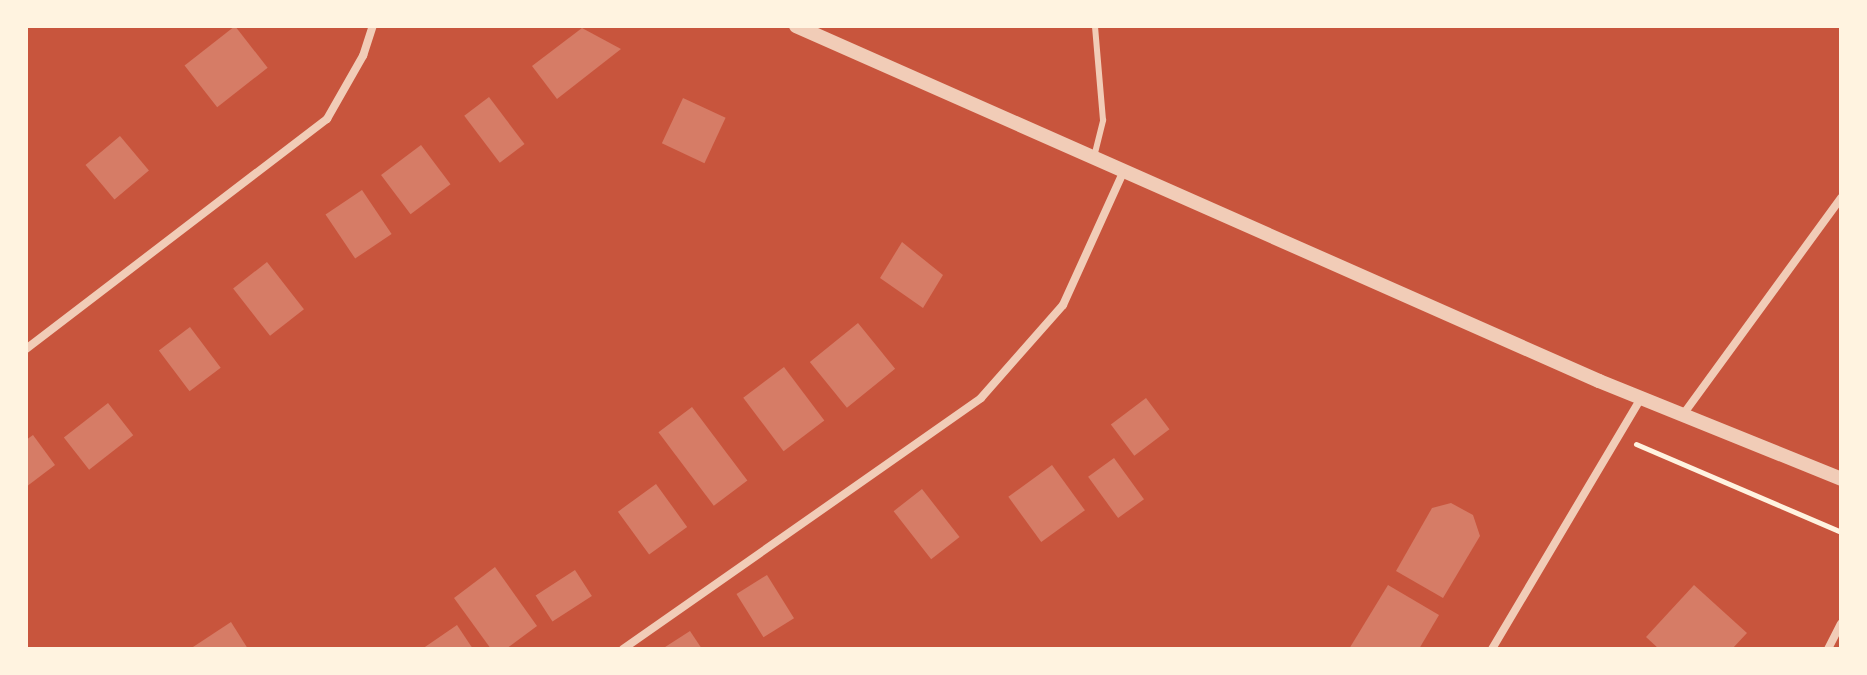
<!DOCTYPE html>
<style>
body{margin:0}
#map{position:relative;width:1867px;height:675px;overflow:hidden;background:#c8553d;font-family:Ubuntu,sans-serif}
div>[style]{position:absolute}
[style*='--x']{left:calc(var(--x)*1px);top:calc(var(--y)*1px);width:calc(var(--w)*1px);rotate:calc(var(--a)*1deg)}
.building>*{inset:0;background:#d67c66;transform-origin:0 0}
.path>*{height:5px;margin:-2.5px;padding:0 2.5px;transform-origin:2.5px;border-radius:2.5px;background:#fff3e0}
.service>*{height:6px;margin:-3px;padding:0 3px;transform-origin:3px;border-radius:3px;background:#f1ccb7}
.minor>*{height:8px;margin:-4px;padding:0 4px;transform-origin:4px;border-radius:4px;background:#f1ccb7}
.tertiary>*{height:14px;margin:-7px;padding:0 7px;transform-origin:7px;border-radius:7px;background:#f1ccb7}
span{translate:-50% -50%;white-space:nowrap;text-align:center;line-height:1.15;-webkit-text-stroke:6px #fff3e0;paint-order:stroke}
.frame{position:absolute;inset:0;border:28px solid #fff3e0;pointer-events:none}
</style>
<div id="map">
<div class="building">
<div style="left:235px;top:26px;width:53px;height:64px;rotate:52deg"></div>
<div style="clip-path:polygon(582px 28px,621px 49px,557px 99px,532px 66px)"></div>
<div style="left:489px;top:97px;width:59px;height:31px;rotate:53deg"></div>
<div style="left:683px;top:98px;width:47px;height:50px;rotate:25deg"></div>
<div style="left:120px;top:136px;width:45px;height:45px;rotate:50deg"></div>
<div style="left:421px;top:145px;width:49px;height:50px;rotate:53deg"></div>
<div style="left:362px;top:190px;width:53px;height:44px;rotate:56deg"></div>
<div style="clip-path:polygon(902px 242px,943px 275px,923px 308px,880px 278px)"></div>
<div style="left:267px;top:262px;width:60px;height:43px;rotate:52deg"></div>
<div style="left:858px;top:323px;width:59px;height:62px;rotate:51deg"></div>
<div style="left:190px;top:327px;width:51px;height:39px;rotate:53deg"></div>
<div style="left:784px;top:367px;width:67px;height:51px;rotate:53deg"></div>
<div style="left:1146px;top:398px;width:39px;height:44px;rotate:53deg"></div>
<div style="left:108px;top:403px;width:41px;height:56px;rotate:52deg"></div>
<div style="left:692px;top:407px;width:92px;height:42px;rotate:53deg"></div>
<div style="clip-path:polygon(33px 435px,55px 465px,26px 487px,26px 440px)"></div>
<div style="left:1114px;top:458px;width:51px;height:32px;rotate:54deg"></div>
<div style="left:1052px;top:465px;width:56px;height:54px;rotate:54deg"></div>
<div style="left:656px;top:484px;width:53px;height:47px;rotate:54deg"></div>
<div style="left:922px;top:489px;width:61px;height:36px;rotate:52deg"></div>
<div style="clip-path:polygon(1451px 503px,1473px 515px,1480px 536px,1443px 598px,1396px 571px,1432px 508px)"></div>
<div style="clip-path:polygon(495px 567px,537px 626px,506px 649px,491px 649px,454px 598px)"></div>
<div style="left:575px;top:570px;width:31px;height:47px;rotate:57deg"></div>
<div style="left:767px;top:575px;width:51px;height:36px;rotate:58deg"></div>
<div style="clip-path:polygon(1388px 585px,1439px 615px,1419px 649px,1349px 649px)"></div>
<div style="clip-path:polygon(1694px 585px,1747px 633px,1732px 649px,1659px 649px,1646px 637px)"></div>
<div style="clip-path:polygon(231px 622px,248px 649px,195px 649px,193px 647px)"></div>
<div style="clip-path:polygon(457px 625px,473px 649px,422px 649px)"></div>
<div style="clip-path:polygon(690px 631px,702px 649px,662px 649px)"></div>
</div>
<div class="path">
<div style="--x:1636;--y:444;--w:223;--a:23.2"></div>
</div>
<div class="service">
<div style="--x:1094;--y:157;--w:38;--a:-76"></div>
<div style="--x:1103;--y:120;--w:94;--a:-94.9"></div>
</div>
<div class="minor">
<div style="--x:26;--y:349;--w:379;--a:-37.4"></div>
<div style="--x:327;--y:119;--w:73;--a:-60.3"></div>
<div style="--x:363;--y:56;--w:32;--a:-72"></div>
<div style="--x:1682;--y:416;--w:270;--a:-53.9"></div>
<div style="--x:623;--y:649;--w:437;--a:-35"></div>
<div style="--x:981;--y:398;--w:124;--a:-48.6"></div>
<div style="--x:1063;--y:305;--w:145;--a:-65.6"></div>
<div style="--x:1492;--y:649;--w:292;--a:-59.3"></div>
<div style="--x:1828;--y:649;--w:28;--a:-63"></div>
</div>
<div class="tertiary">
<div style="--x:796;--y:26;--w:878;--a:23.85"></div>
<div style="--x:1599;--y:381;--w:261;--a:22"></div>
</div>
<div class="frame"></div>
</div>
